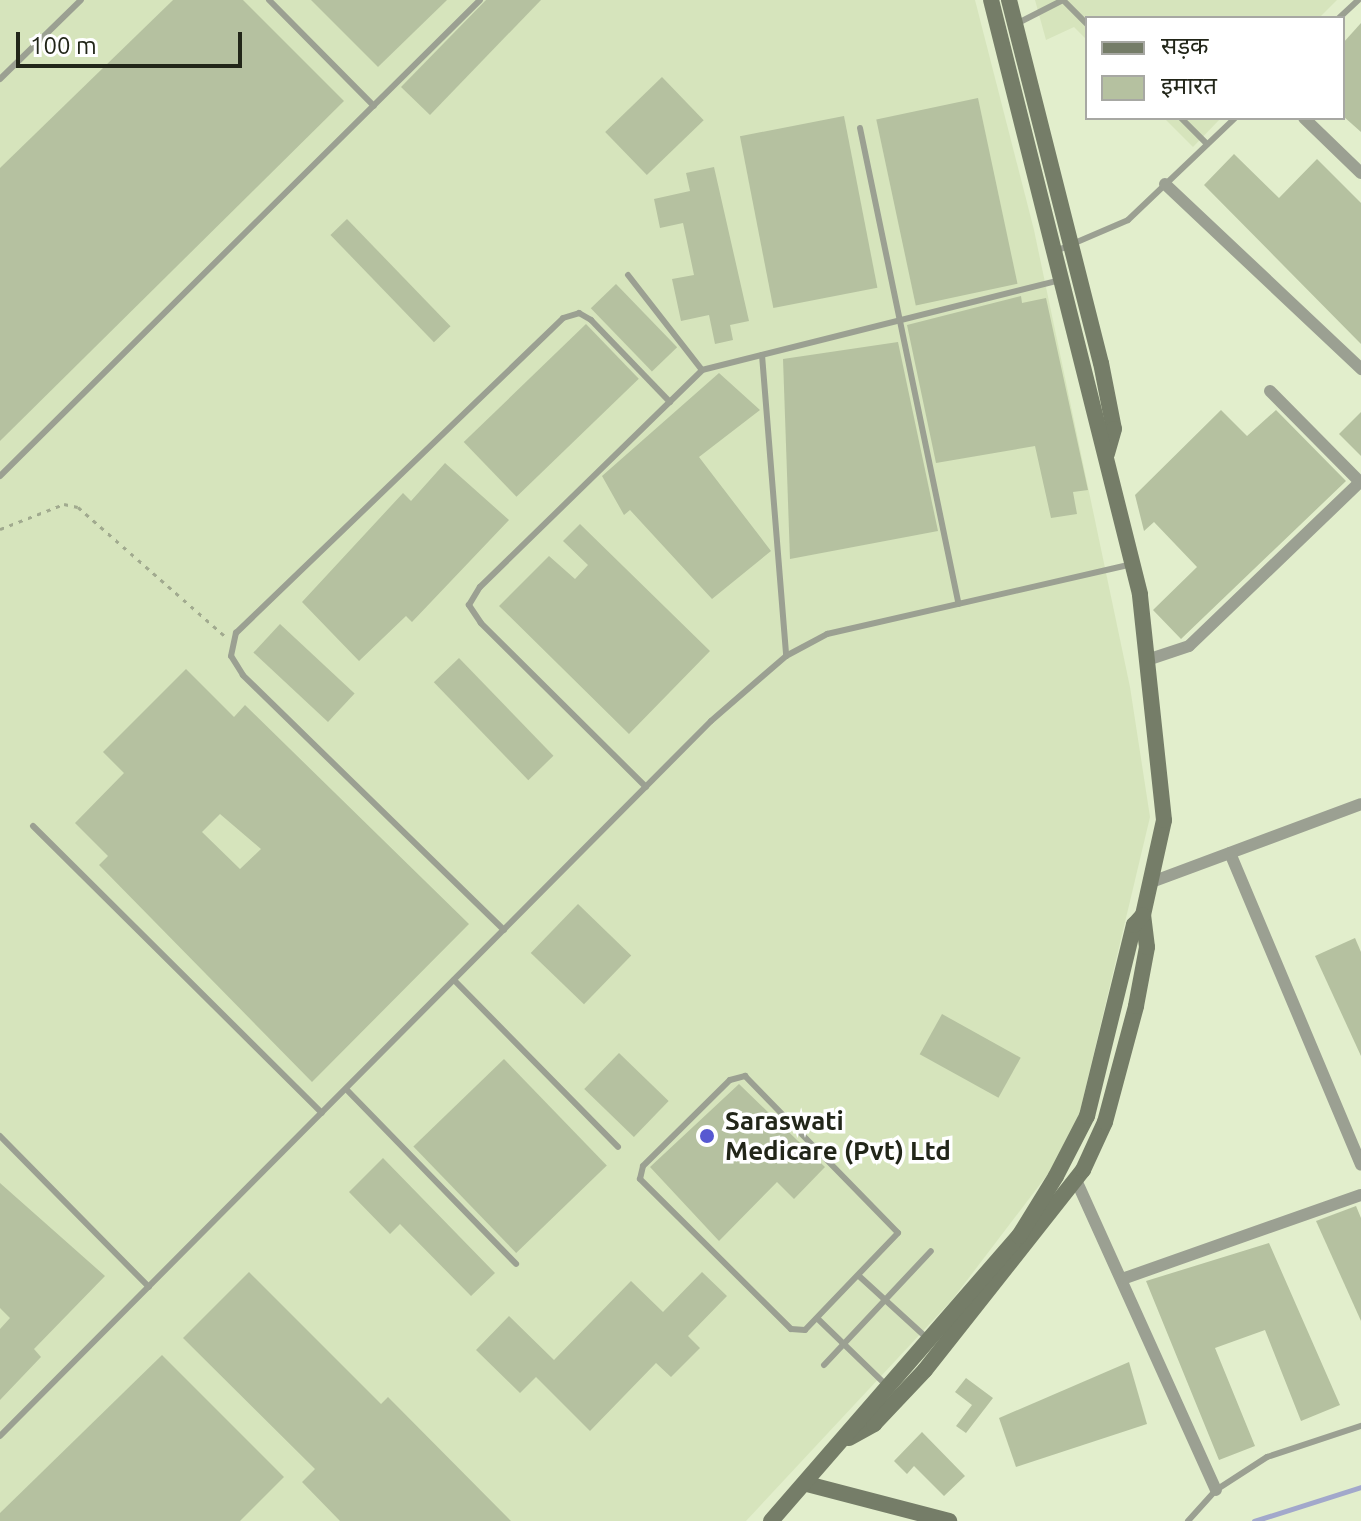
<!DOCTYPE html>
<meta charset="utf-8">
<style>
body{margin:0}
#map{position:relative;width:1361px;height:1521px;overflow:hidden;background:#e2eecc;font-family:Ubuntu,"Noto Sans Devanagari",sans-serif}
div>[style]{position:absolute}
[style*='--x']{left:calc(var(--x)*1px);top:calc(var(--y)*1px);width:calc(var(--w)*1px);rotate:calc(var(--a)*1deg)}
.built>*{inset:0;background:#d6e4bc}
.stream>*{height:5px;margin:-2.5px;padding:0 2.5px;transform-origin:2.5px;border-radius:2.5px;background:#a2a8cb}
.building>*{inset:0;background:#b5c1a0;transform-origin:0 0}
.path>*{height:3px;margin-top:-1.5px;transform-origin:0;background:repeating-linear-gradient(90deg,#a1aa8f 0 4px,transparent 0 10px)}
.lane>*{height:6px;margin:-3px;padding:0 3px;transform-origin:3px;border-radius:3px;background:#9ba092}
.street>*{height:12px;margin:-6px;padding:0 6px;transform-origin:6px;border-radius:6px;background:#9ba092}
.secondary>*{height:16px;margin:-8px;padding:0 8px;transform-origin:8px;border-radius:8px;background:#757d68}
.dots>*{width:22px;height:22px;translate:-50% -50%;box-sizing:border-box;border:4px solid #fff;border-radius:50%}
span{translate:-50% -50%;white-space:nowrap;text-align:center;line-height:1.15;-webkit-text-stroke:7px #fff;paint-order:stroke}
.poi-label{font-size:26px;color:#222619;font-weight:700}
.left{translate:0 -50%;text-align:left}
.legend{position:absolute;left:1085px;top:16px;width:260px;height:104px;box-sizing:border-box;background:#fff;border:2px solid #a7a8a3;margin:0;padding:10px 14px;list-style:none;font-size:24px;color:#222619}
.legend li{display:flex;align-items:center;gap:16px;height:40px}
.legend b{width:40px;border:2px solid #a7a8a3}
.scale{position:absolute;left:16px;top:32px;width:226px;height:36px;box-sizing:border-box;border:4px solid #222619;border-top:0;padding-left:10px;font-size:24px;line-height:28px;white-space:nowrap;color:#222619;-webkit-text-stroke:6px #fff;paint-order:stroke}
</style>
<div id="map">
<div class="built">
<div style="clip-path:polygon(0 0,975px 0,1034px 230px,1130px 687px,1150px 817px,1073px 1141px,952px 1300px,746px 1521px,0 1521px)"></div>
<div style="clip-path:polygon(1035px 0,1337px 0,1319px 18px,1087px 18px,1087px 40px,1074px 27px,1046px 40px)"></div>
<div style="clip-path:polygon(1164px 118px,1221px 118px,1193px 147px)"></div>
</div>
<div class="stream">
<div style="--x:1254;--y:1521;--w:112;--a:-17.6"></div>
</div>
<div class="building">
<div style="clip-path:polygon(173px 0,243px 0,344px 101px,0 441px,0 168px)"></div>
<div style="clip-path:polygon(311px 0,447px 0,378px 67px)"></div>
<div style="clip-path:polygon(486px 0,541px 0,430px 115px,401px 87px)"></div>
<div style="clip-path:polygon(1361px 23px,1361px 132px,1343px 116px,1343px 43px)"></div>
<div style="left:662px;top:77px;width:60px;height:79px;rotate:46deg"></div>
<div style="left:978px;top:98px;width:190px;height:104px;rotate:78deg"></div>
<div style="left:844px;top:116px;width:175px;height:106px;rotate:79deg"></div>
<div style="clip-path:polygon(1234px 154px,1279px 198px,1317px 159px,1361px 203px,1361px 344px,1204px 185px)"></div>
<div style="clip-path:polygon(714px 167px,749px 321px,730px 325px,733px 340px,715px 344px,709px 315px,681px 321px,672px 279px,694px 275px,683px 223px,660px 228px,654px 199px,690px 191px,686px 173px)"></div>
<div style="left:347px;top:219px;width:149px;height:23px;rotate:46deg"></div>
<div style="left:616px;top:284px;width:88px;height:35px;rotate:46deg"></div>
<div style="clip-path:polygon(1021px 296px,1022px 303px,1046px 298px,1088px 490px,1073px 492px,1077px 514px,1051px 518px,1035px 446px,936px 463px,907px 325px)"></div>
<div style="left:586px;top:324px;width:76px;height:170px;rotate:46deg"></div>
<div style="clip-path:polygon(898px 342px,938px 531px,790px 559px,783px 359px)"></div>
<div style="clip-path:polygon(719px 373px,760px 410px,699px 457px,771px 551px,712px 599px,630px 510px,624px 515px,602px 476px)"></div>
<div style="clip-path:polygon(1221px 410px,1247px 436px,1276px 410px,1346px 481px,1181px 639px,1153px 610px,1197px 567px,1154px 522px,1144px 531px,1135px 495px)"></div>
<div style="clip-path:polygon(1361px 412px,1361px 456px,1339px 434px)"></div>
<div style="clip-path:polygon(445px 463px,509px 520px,412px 622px,406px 616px,359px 661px,302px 602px,403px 493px,411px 501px)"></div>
<div style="clip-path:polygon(580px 524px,710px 651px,629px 734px,499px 606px,549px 556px,575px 579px,588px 565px,563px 541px)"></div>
<div style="left:280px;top:624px;width:102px;height:39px;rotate:43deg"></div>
<div style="left:459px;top:658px;width:136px;height:35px;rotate:46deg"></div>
<div style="clip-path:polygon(evenodd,186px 669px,234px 717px,245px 705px,469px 924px,312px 1082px,99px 865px,108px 856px,75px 823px,124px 773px,103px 752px,186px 669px,220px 814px,261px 849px,240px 869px,202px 832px,220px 814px)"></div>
<div style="left:578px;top:904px;width:74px;height:68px;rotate:44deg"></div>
<div style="clip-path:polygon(1355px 938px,1361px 952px,1361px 1056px,1315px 956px)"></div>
<div style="left:942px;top:1014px;width:90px;height:46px;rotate:29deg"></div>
<div style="left:619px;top:1053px;width:69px;height:50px;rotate:44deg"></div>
<div style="left:504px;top:1059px;width:148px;height:126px;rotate:46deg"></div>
<div style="clip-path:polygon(739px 1084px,825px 1167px,794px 1199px,777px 1182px,719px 1241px,650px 1167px)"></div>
<div style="clip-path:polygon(383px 1158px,495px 1273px,471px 1296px,400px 1224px,390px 1234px,349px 1192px)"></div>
<div style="clip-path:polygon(0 1183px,105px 1276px,34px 1349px,41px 1357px,0 1400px,0 1329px,10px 1318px,0 1308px)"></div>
<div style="clip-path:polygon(1356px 1206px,1361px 1218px,1361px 1321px,1316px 1221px)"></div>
<div style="clip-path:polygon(1269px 1243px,1340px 1405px,1301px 1421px,1265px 1330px,1215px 1348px,1255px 1446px,1219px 1460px,1146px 1281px)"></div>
<div style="clip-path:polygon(249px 1272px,381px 1404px,388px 1397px,511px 1521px,340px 1521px,302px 1482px,315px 1469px,183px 1338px)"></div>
<div style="clip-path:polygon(702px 1272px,727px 1296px,688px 1336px,700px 1348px,671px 1377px,656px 1363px,590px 1431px,536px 1377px,520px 1393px,476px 1350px,509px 1316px,554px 1360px,631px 1281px,663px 1312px)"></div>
<div style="clip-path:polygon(162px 1355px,284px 1477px,240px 1521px,0 1521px,0 1513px)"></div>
<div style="clip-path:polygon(1129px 1362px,1147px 1424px,1016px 1467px,999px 1418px)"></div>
<div style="clip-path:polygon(966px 1378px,993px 1398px,966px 1433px,956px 1426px,972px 1405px,955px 1392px)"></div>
<div style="clip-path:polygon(922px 1432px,965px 1476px,944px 1496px,914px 1466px,907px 1474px,894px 1461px)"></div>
</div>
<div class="path">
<div style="--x:0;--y:529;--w:69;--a:-21.3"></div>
<div style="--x:64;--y:504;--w:14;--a:12"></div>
<div style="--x:78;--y:507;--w:196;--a:41.3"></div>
</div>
<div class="lane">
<div style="--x:269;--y:0;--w:149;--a:45.3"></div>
<div style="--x:1339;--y:18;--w:26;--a:-43"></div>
<div style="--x:1018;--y:23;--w:51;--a:-27.1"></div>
<div style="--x:1063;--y:0;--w:34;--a:45"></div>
<div style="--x:0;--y:79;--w:113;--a:-44.3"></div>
<div style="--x:1181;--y:118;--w:37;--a:45"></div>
<div style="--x:860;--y:128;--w:486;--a:78.3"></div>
<div style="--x:1056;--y:251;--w:78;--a:-23.3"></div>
<div style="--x:1128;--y:220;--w:148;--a:-43.6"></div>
<div style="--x:628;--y:275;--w:120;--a:52.1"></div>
<div style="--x:762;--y:355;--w:302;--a:85.4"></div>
<div style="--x:0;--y:476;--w:676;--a:-44.76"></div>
<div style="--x:646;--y:787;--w:233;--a:-135.2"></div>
<div style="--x:481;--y:623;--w:22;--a:-124"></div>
<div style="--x:469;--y:605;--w:21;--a:-59"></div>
<div style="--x:480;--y:587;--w:310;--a:-44.3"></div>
<div style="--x:702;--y:370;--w:370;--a:-14.1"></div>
<div style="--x:33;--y:826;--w:407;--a:44.8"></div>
<div style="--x:504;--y:930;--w:365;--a:-135.7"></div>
<div style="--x:243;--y:675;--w:22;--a:-122"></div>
<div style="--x:231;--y:656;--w:24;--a:-78"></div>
<div style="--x:236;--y:633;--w:454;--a:-43.9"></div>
<div style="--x:563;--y:318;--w:17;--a:-17"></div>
<div style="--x:579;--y:313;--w:14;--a:30"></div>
<div style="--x:591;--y:320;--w:114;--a:46.1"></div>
<div style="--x:454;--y:980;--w:234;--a:45.5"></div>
<div style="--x:745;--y:1076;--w:219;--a:45.7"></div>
<div style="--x:898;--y:1233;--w:134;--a:133.8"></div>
<div style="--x:805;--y:1330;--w:14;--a:-176"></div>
<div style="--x:791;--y:1329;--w:213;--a:-135.2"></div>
<div style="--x:640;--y:1179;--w:13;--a:-77"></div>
<div style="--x:643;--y:1166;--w:122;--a:-44.7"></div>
<div style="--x:730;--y:1080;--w:16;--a:-15"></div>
<div style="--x:346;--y:1089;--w:244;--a:45.8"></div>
<div style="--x:0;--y:1136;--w:212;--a:45.4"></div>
<div style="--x:859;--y:1276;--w:93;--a:42.4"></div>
<div style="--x:819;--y:1320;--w:95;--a:44.1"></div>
<div style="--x:824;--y:1365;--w:156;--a:-46.8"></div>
<div style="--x:0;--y:1436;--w:1008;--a:-45.16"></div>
<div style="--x:711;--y:721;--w:99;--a:-40.9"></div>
<div style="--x:786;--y:656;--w:47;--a:-28.2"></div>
<div style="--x:827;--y:634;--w:310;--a:-12.9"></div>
<div style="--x:1188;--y:1521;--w:42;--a:-47.9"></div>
<div style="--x:1216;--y:1490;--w:61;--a:-32.9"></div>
<div style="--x:1267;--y:1457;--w:99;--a:-18.3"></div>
</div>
<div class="street">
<div style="--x:1304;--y:118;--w:79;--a:44"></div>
<div style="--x:1165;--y:184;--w:270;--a:43.3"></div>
<div style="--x:1270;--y:391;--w:128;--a:45.3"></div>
<div style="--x:1147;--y:660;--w:44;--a:-18.4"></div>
<div style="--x:1189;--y:646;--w:238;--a:-43.8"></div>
<div style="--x:1230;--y:853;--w:338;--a:67.2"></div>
<div style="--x:1149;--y:883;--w:226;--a:-20.4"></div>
<div style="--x:1076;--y:1180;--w:340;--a:65.7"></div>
<div style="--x:1125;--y:1278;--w:250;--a:-19.4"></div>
</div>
<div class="secondary">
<div style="--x:1009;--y:0;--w:374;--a:75.8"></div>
<div style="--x:1101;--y:363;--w:67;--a:78.9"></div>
<div style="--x:1114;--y:429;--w:26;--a:106"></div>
<div style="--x:849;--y:1438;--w:29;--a:-29"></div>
<div style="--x:874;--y:1424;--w:74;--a:-46.6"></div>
<div style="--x:925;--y:1370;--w:255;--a:-51.7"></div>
<div style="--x:1083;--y:1170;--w:53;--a:-65.4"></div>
<div style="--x:1105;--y:1122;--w:120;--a:-75"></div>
<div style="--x:1136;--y:1006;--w:60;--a:-79.4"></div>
<div style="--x:1147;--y:947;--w:32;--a:-97"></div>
<div style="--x:1143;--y:915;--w:97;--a:-77.5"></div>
<div style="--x:1164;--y:820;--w:227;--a:-96.1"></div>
<div style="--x:1140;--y:594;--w:612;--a:-104.08"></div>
<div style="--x:807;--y:1484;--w:147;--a:14.6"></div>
<div style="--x:771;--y:1521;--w:378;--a:-49"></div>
<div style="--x:1019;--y:1236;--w:70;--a:-58.3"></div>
<div style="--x:1056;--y:1176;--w:68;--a:-62.7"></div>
<div style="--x:1087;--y:1116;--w:197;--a:-76.2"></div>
<div style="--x:1134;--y:925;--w:13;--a:-48"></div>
</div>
<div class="dots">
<div style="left:707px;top:1136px;background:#5759d1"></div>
</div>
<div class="poi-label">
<span class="left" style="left:725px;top:1136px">Saraswati<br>Medicare (Pvt) Ltd</span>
</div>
<ul class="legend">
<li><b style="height:10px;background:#757d68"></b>सड़क</li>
<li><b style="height:22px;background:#b5c1a0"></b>इमारत</li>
</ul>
<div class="scale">100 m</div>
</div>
